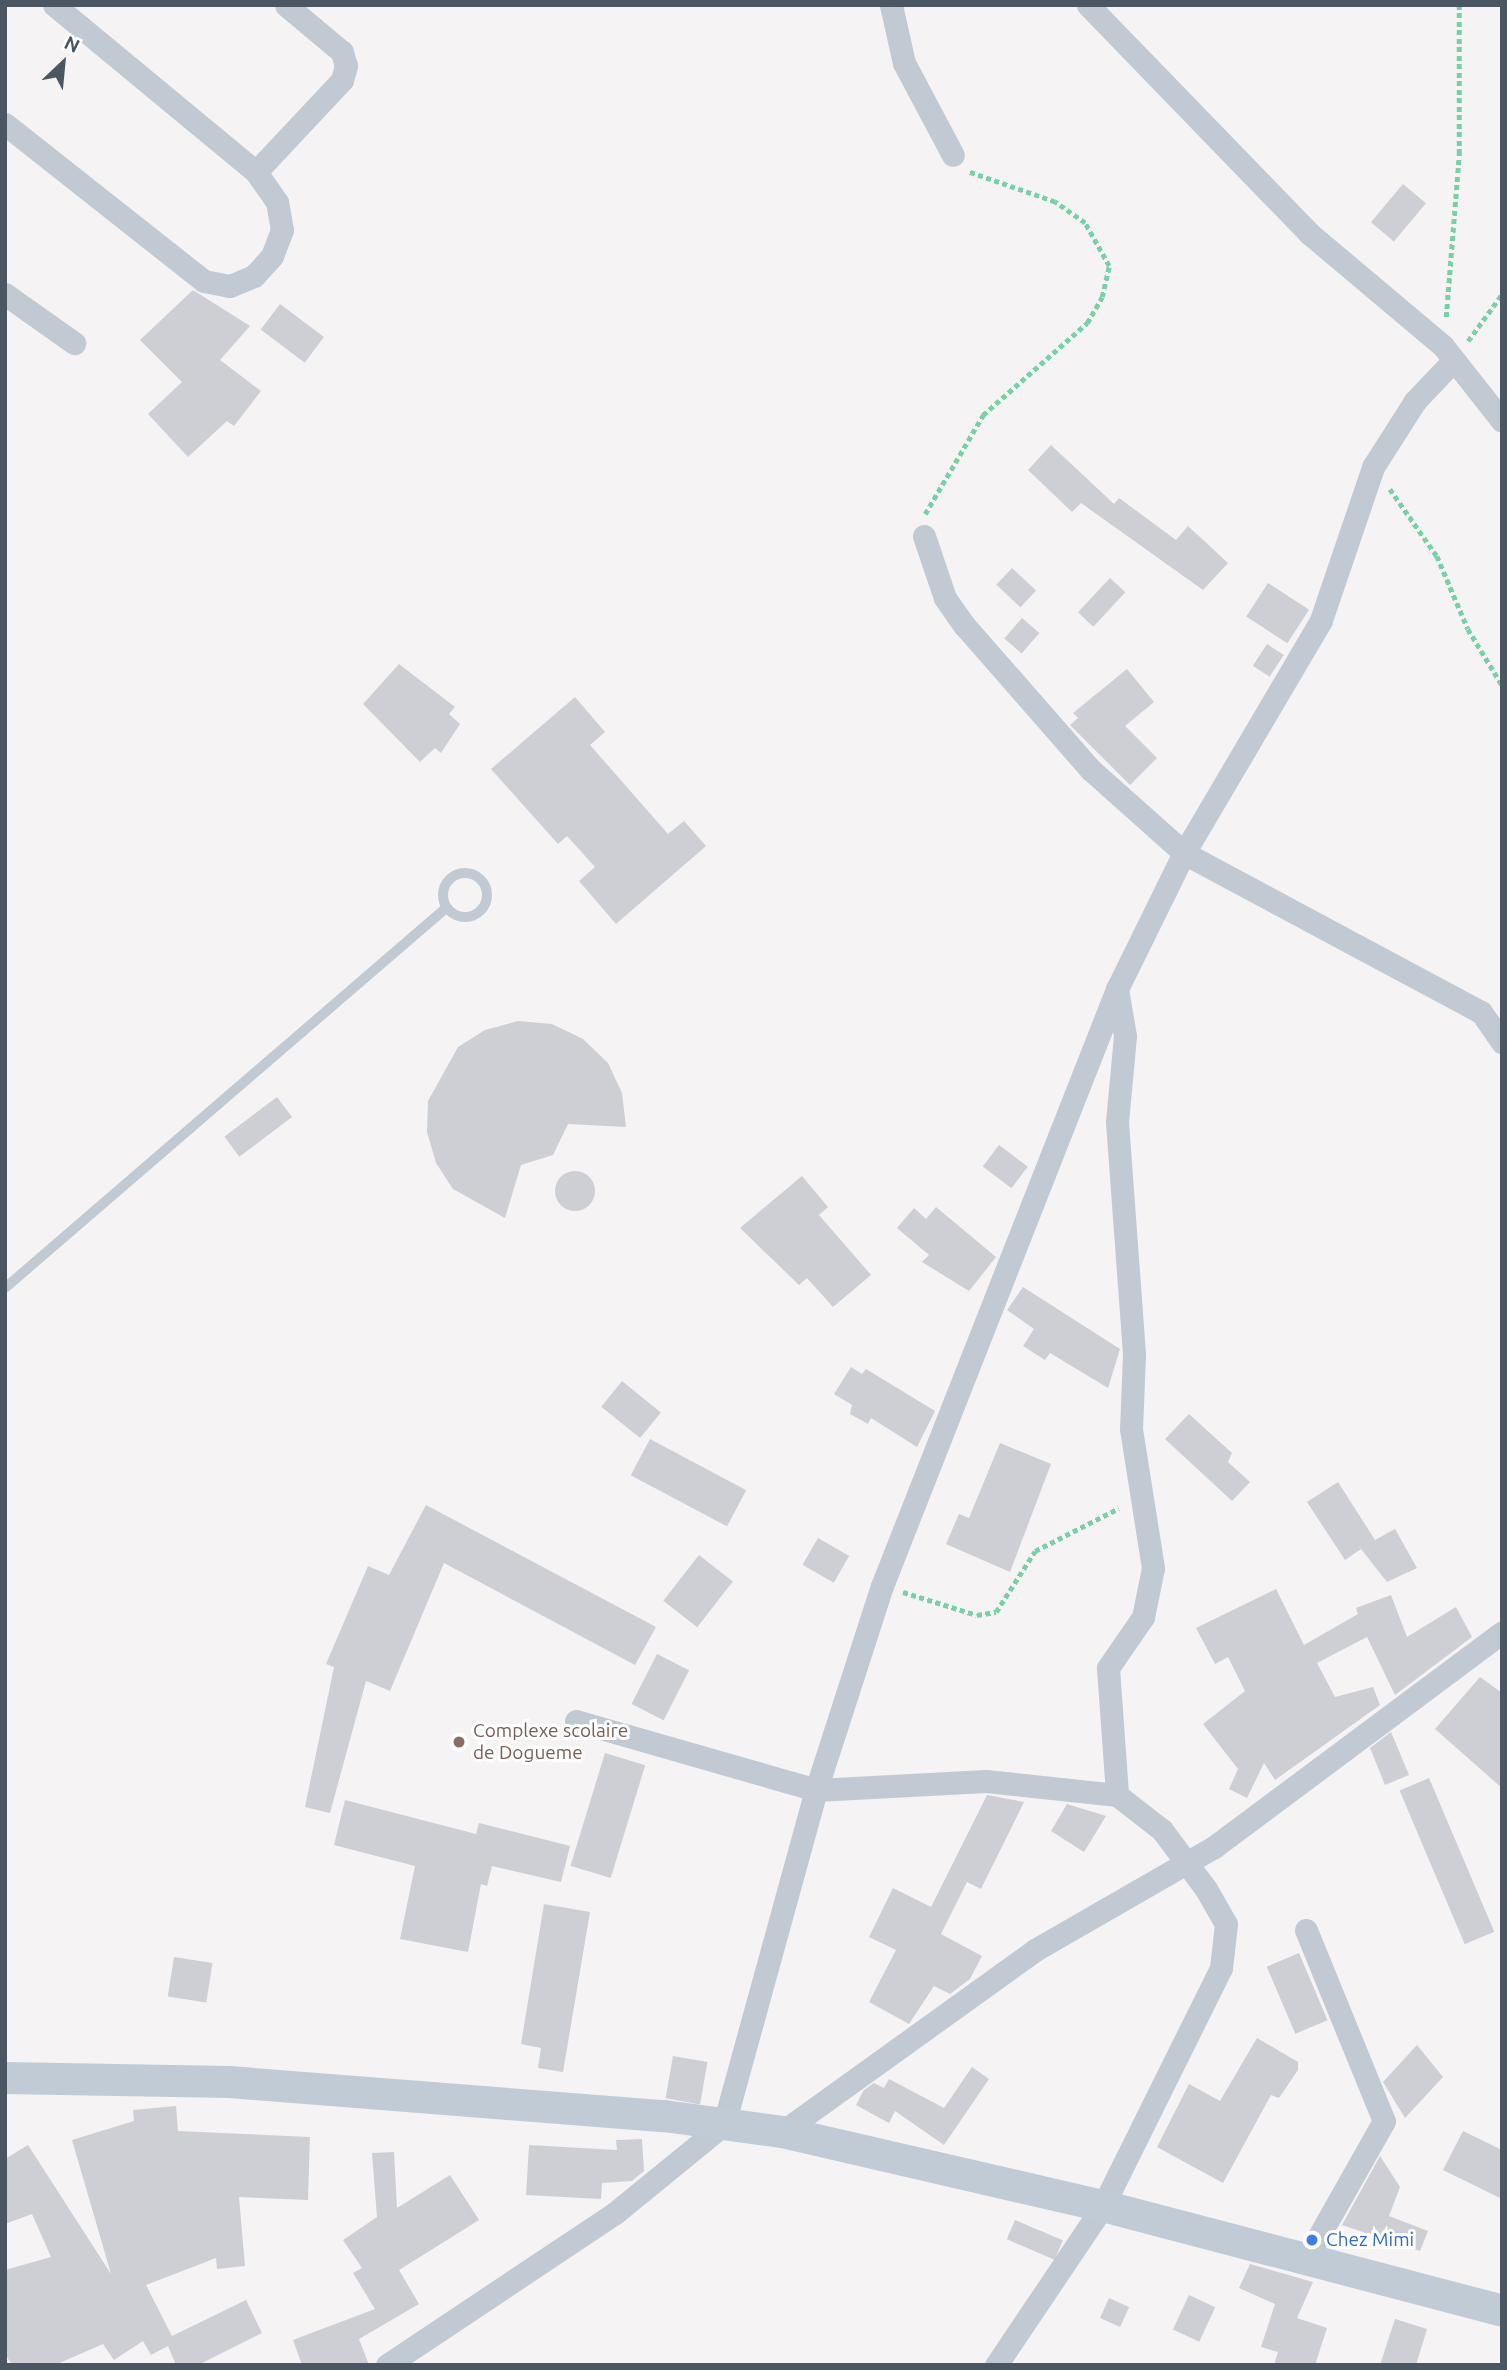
<!DOCTYPE html>
<style>
body{margin:0}
#map{position:relative;width:1507px;height:2370px;overflow:hidden;background:#f5f3f3;font-family:Ubuntu,sans-serif}
div>[style]{position:absolute}
[style*='--x']{left:calc(var(--x)*1px);top:calc(var(--y)*1px);width:calc(var(--w)*1px);rotate:calc(var(--a)*1deg)}
.building>*{inset:0;background:#cdcfd5;transform-origin:0 0}
.round{border-radius:50%}
.path>*{height:4.5px;margin-top:-2.25px;transform-origin:0;background:repeating-linear-gradient(90deg,#7ad0a6 0 5px,transparent 0 8.5px)}
.lane>*{height:10px;margin:-5px;padding:0 5px;transform-origin:5px;border-radius:5px;background:#c1cad2}
.lane>.ring{margin:-5px;padding:0;box-sizing:content-box;background:none;border:10px solid #c1cad2;border-radius:50%}
.street>*{height:23px;margin:-11.5px;padding:0 11.5px;transform-origin:11.5px;border-radius:11.5px;background:#c1cad2}
.secondary>*{height:32px;margin:-16px;padding:0 16px;transform-origin:16px;border-radius:16px;background:#c1cbd6}
.dots>*{width:19px;height:19px;translate:-50% -50%;box-sizing:border-box;border:4px solid #fff;border-radius:50%}
span{translate:-50% -50%;white-space:nowrap;text-align:center;line-height:1.15;-webkit-text-stroke:6px #fff;paint-order:stroke}
.education-label{font-size:19px;color:#785e54}
.left{translate:0 -50%;text-align:left}
.shop-label{font-size:19px;color:#366cbe}
.frame{position:absolute;inset:0;border:7px solid #4a5661;pointer-events:none}
.north{position:absolute;left:28px;top:28px;width:70px;height:70px;-webkit-text-stroke:5px #fff;paint-order:stroke;rotate:26deg;font-size:19px;font-weight:700;line-height:28px;text-align:center;color:#4a5661}
.north::after{content:'';display:block;margin:auto;width:24px;height:32px;background:#4a5661;clip-path:polygon(50% 0,100% 100%,50% 72%,0 100%)}
</style>
<div id="map">
<div class="building">
<div style="left:1403px;top:184px;width:30px;height:50px;rotate:40deg"></div>
<div style="clip-path:polygon(193px 290px,250px 326px,220px 360px,261px 391px,234px 426px,227px 421px,188px 457px,148px 414px,182px 382px,140px 340px)"></div>
<div style="left:280px;top:304px;width:55px;height:32px;rotate:37deg"></div>
<div style="clip-path:polygon(1051px 445px,1114px 504px,1119px 498px,1176px 540px,1188px 526px,1228px 563px,1203px 590px,1081px 503px,1072px 512px,1028px 470px)"></div>
<div style="left:1012px;top:568px;width:33px;height:23px;rotate:43deg"></div>
<div style="left:1110px;top:578px;width:21px;height:47px;rotate:43deg"></div>
<div style="left:1268px;top:583px;width:49px;height:40px;rotate:33deg"></div>
<div style="left:1022px;top:618px;width:23px;height:27px;rotate:41deg"></div>
<div style="left:1267px;top:644px;width:20px;height:26px;rotate:33deg"></div>
<div style="clip-path:polygon(399px 664px,455px 707px,449px 714px,460px 724px,441px 753px,435px 748px,420px 762px,363px 704px)"></div>
<div style="clip-path:polygon(1127px 669px,1154px 702px,1125px 726px,1157px 758px,1130px 785px,1070px 725px,1078px 718px,1073px 713px)"></div>
<div style="clip-path:polygon(575px 697px,605px 732px,590px 745px,668px 834px,684px 821px,706px 846px,616px 924px,579px 881px,595px 867px,567px 836px,558px 844px,491px 769px)"></div>
<div style="clip-path:polygon(518px 1021px,552px 1024px,583px 1039px,608px 1063px,622px 1093px,626px 1127px,568px 1124px,553px 1155px,521px 1165px,505px 1218px,453px 1189px,436px 1163px,427px 1132px,428px 1101px,458px 1047px,485px 1030px)"></div>
<div style="left:277px;top:1097px;width:25px;height:66px;rotate:53deg"></div>
<div style="left:999px;top:1145px;width:36px;height:27px;rotate:37deg"></div>
<div class="round" style="left:555px;top:1171px;width:40px;height:40px"></div>
<div style="clip-path:polygon(802px 1176px,828px 1207px,819px 1215px,871px 1275px,833px 1307px,807px 1278px,799px 1285px,740px 1228px)"></div>
<div style="clip-path:polygon(936px 1207px,996px 1257px,969px 1291px,922px 1262px,929px 1255px,897px 1228px,914px 1208px,926px 1219px)"></div>
<div style="clip-path:polygon(1023px 1287px,1120px 1349px,1108px 1388px,1050px 1353px,1045px 1360px,1023px 1346px,1034px 1329px,1007px 1310px)"></div>
<div style="clip-path:polygon(851px 1367px,862px 1374px,866px 1369px,935px 1411px,917px 1447px,871px 1418px,868px 1424px,850px 1414px,852px 1405px,834px 1394px)"></div>
<div style="left:622px;top:1381px;width:50px;height:33px;rotate:39deg"></div>
<div style="clip-path:polygon(1189px 1414px,1232px 1453px,1228px 1462px,1250px 1482px,1232px 1501px,1165px 1439px)"></div>
<div style="left:650px;top:1439px;width:109px;height:41px;rotate:28deg"></div>
<div style="clip-path:polygon(1000px 1443px,1051px 1464px,1010px 1572px,946px 1544px,959px 1514px,969px 1518px)"></div>
<div style="clip-path:polygon(1338px 1482px,1375px 1540px,1395px 1529px,1417px 1568px,1387px 1582px,1361px 1549px,1345px 1560px,1307px 1502px)"></div>
<div style="clip-path:polygon(426px 1505px,656px 1627px,635px 1665px,444px 1563px,390px 1691px,366px 1681px,330px 1813px,305px 1807px,334px 1667px,326px 1664px,368px 1566px,389px 1575px)"></div>
<div style="left:818px;top:1538px;width:36px;height:31px;rotate:30deg"></div>
<div style="left:699px;top:1555px;width:43px;height:58px;rotate:38deg"></div>
<div style="clip-path:polygon(1276px 1589px,1304px 1645px,1358px 1614px,1356px 1608px,1391px 1595px,1407px 1637px,1456px 1607px,1472px 1637px,1395px 1695px,1367px 1637px,1317px 1663px,1335px 1697px,1373px 1687px,1380px 1705px,1275px 1780px,1264px 1763px,1247px 1798px,1229px 1789px,1238px 1769px,1203px 1724px,1245px 1691px,1228px 1657px,1215px 1664px,1196px 1628px)"></div>
<div style="left:657px;top:1654px;width:36px;height:56px;rotate:27deg"></div>
<div style="clip-path:polygon(1480px 1677px,1502px 1693px,1502px 1788px,1435px 1729px)"></div>
<div style="clip-path:polygon(1391px 1732px,1409px 1775px,1385px 1785px,1370px 1748px)"></div>
<div style="left:605px;top:1753px;width:42px;height:118px;rotate:17deg"></div>
<div style="left:1429px;top:1778px;width:167px;height:32px;rotate:67deg"></div>
<div style="clip-path:polygon(987px 1795px,1024px 1802px,981px 1889px,967px 1882px,941px 1934px,982px 1956px,970px 1979px,950px 1994px,934px 1986px,909px 2024px,869px 2002px,896px 1950px,869px 1937px,893px 1888px,931px 1907px)"></div>
<div style="clip-path:polygon(345px 1800px,476px 1834px,479px 1823px,570px 1846px,561px 1882px,492px 1866px,487px 1886px,481px 1884px,468px 1952px,400px 1939px,415px 1866px,334px 1845px)"></div>
<div style="clip-path:polygon(1067px 1804px,1106px 1816px,1084px 1852px,1051px 1831px)"></div>
<div style="clip-path:polygon(544px 1904px,590px 1912px,563px 2072px,538px 2068px,541px 2048px,521px 2044px)"></div>
<div style="left:1299px;top:1953px;width:73px;height:35px;rotate:67deg"></div>
<div style="left:174px;top:1957px;width:39px;height:40px;rotate:9deg"></div>
<div style="clip-path:polygon(1257px 2038px,1298px 2062px,1298px 2070px,1279px 2098px,1271px 2095px,1223px 2183px,1157px 2147px,1189px 2084px,1220px 2101px)"></div>
<div style="clip-path:polygon(1417px 2045px,1443px 2077px,1405px 2118px,1383px 2082px)"></div>
<div style="left:673px;top:2056px;width:35px;height:43px;rotate:10deg"></div>
<div style="clip-path:polygon(972px 2067px,989px 2079px,944px 2145px,895px 2111px,889px 2123px,856px 2105px,864px 2090px,874px 2083px,884px 2088px,889px 2079px,944px 2108px)"></div>
<div style="clip-path:polygon(176px 2106px,178px 2131px,310px 2137px,308px 2200px,239px 2197px,245px 2266px,217px 2269px,216px 2258px,146px 2285px,172px 2336px,246px 2300px,262px 2333px,198px 2365px,176px 2365px,168px 2346px,151px 2355px,143px 2341px,114px 2360px,103px 2344px,55px 2365px,12px 2365px,5px 2354px,5px 2270px,51px 2257px,32px 2214px,5px 2224px,5px 2159px,28px 2145px,111px 2274px,72px 2140px,134px 2121px,133px 2110px)"></div>
<div style="clip-path:polygon(1463px 2131px,1502px 2150px,1502px 2199px,1443px 2170px)"></div>
<div style="clip-path:polygon(642px 2139px,644px 2171px,632px 2181px,602px 2183px,601px 2199px,526px 2195px,529px 2145px,617px 2150px,616px 2140px)"></div>
<div style="clip-path:polygon(394px 2152px,397px 2208px,450px 2175px,479px 2220px,399px 2270px,419px 2304px,359px 2339px,369px 2365px,302px 2365px,293px 2340px,375px 2309px,353px 2273px,362px 2268px,343px 2240px,377px 2217px,372px 2153px)"></div>
<div style="clip-path:polygon(1380px 2156px,1400px 2187px,1389px 2216px,1428px 2231px,1420px 2251px,1342px 2225px)"></div>
<div style="left:1015px;top:2220px;width:52px;height:21px;rotate:23deg"></div>
<div style="clip-path:polygon(1250px 2264px,1313px 2282px,1297px 2318px,1327px 2328px,1315px 2365px,1274px 2365px,1278px 2352px,1261px 2347px,1275px 2304px,1239px 2288px)"></div>
<div style="left:1189px;top:2295px;width:29px;height:38px;rotate:25deg"></div>
<div style="left:1109px;top:2298px;width:22px;height:22px;rotate:24deg"></div>
<div style="clip-path:polygon(1395px 2319px,1427px 2329px,1416px 2365px,1380px 2365px)"></div>
</div>
<div class="path">
<div style="--x:1446;--y:317;--w:164;--a:-85.4"></div>
<div style="--x:1459;--y:154;--w:149;--a:-90"></div>
<div style="--x:1468;--y:341;--w:58;--a:-54.1"></div>
<div style="--x:1390;--y:489;--w:82;--a:55"></div>
<div style="--x:1437;--y:556;--w:79;--a:67"></div>
<div style="--x:1468;--y:629;--w:66;--a:58.7"></div>
<div style="--x:925;--y:514;--w:115;--a:-59.6"></div>
<div style="--x:983;--y:415;--w:139;--a:-41.5"></div>
<div style="--x:1087;--y:323;--w:30;--a:-60"></div>
<div style="--x:1102;--y:297;--w:32;--a:-77"></div>
<div style="--x:1109;--y:266;--w:49;--a:-119.2"></div>
<div style="--x:1085;--y:223;--w:37;--a:-145"></div>
<div style="--x:1055;--y:202;--w:91;--a:-160.8"></div>
<div style="--x:903;--y:1592;--w:77;--a:17.3"></div>
<div style="--x:977;--y:1615;--w:19;--a:-9"></div>
<div style="--x:996;--y:1612;--w:72;--a:-57.4"></div>
<div style="--x:1035;--y:1551;--w:94;--a:-27.1"></div>
</div>
<div class="lane">
<div class="ring" style="left:443px;top:873px;width:34px;height:34px"></div>
<div style="--x:5;--y:1288;--w:582;--a:-40.75"></div>
</div>
<div class="street">
<div style="--x:891;--y:5;--w:59;--a:77.4"></div>
<div style="--x:904;--y:63;--w:104;--a:62"></div>
<div style="--x:1088;--y:5;--w:319;--a:45.9"></div>
<div style="--x:1310;--y:234;--w:174;--a:40.1"></div>
<div style="--x:1443;--y:346;--w:95;--a:51.8"></div>
<div style="--x:5;--y:124;--w:253;--a:38.3"></div>
<div style="--x:204;--y:281;--w:26;--a:11"></div>
<div style="--x:230;--y:286;--w:26;--a:-23"></div>
<div style="--x:254;--y:276;--w:27;--a:-48"></div>
<div style="--x:272;--y:256;--w:28;--a:-69"></div>
<div style="--x:282;--y:230;--w:28;--a:-100"></div>
<div style="--x:277;--y:202;--w:37;--a:-125"></div>
<div style="--x:256;--y:172;--w:262;--a:-140.4"></div>
<div style="--x:256;--y:172;--w:126;--a:-46.9"></div>
<div style="--x:342;--y:80;--w:15;--a:-74"></div>
<div style="--x:346;--y:66;--w:15;--a:-106"></div>
<div style="--x:342;--y:52;--w:73;--a:-140"></div>
<div style="--x:5;--y:294;--w:85;--a:35.4"></div>
<div style="--x:924;--y:536;--w:65;--a:71.3"></div>
<div style="--x:945;--y:598;--w:33;--a:55"></div>
<div style="--x:964;--y:625;--w:193;--a:48.8"></div>
<div style="--x:1091;--y:770;--w:125;--a:41.7"></div>
<div style="--x:1184;--y:853;--w:337;--a:28.2"></div>
<div style="--x:1481;--y:1012;--w:37;--a:55"></div>
<div style="--x:1117;--y:989;--w:48;--a:80.3"></div>
<div style="--x:1125;--y:1036;--w:86;--a:95.3"></div>
<div style="--x:1117;--y:1122;--w:234;--a:85.8"></div>
<div style="--x:1134;--y:1355;--w:74;--a:92.3"></div>
<div style="--x:1131;--y:1429;--w:141;--a:81"></div>
<div style="--x:1153;--y:1568;--w:50;--a:101.5"></div>
<div style="--x:1143;--y:1617;--w:62;--a:124.5"></div>
<div style="--x:1108;--y:1668;--w:127;--a:85.9"></div>
<div style="--x:576;--y:1721;--w:250;--a:16"></div>
<div style="--x:816;--y:1790;--w:170;--a:-3"></div>
<div style="--x:986;--y:1781;--w:132;--a:6.1"></div>
<div style="--x:1117;--y:1795;--w:57;--a:37.9"></div>
<div style="--x:1162;--y:1830;--w:74;--a:53.3"></div>
<div style="--x:1206;--y:1889;--w:40;--a:60.3"></div>
<div style="--x:1226;--y:1924;--w:44;--a:96.5"></div>
<div style="--x:1221;--y:1968;--w:266;--a:116.4"></div>
<div style="--x:1103;--y:2206;--w:192;--a:123.9"></div>
<div style="--x:1306;--y:1930;--w:206;--a:67.8"></div>
<div style="--x:1384;--y:2121;--w:159;--a:119.5"></div>
<div style="--x:782;--y:2132;--w:312;--a:-35.7"></div>
<div style="--x:1035;--y:1950;--w:207;--a:-29.9"></div>
<div style="--x:1214;--y:1847;--w:359;--a:-36.7"></div>
<div style="--x:387;--y:2365;--w:274;--a:-33.7"></div>
<div style="--x:615;--y:2213;--w:141;--a:-39.2"></div>
<div style="--x:724;--y:2124;--w:346;--a:-74.6"></div>
<div style="--x:816;--y:1790;--w:214;--a:-72.1"></div>
<div style="--x:882;--y:1586;--w:642;--a:-68.51"></div>
<div style="--x:1117;--y:989;--w:152;--a:-63.8"></div>
<div style="--x:1184;--y:853;--w:270;--a:-59.5"></div>
<div style="--x:1321;--y:620;--w:162;--a:-71.2"></div>
<div style="--x:1373;--y:467;--w:78;--a:-57.5"></div>
<div style="--x:1415;--y:401;--w:55;--a:-46.5"></div>
</div>
<div class="secondary">
<div style="--x:5;--y:2078;--w:224;--a:1"></div>
<div style="--x:229;--y:2082;--w:436;--a:4.5"></div>
<div style="--x:664;--y:2116;--w:119;--a:7.7"></div>
<div style="--x:782;--y:2132;--w:329;--a:13"></div>
<div style="--x:1103;--y:2206;--w:413;--a:14.7"></div>
</div>
<div class="dots">
<div style="left:459px;top:1742px;background:#8d6e63"></div>
<div style="left:1312px;top:2240px;background:#3f7fe0"></div>
</div>
<div class="education-label">
<span class="left" style="left:473px;top:1742px">Complexe scolaire<br>de Dogueme</span>
</div>
<div class="shop-label">
<span class="left" style="left:1326px;top:2240px">Chez Mimi</span>
</div>
<div class="frame"></div>
<div class="north">N</div>
</div>
